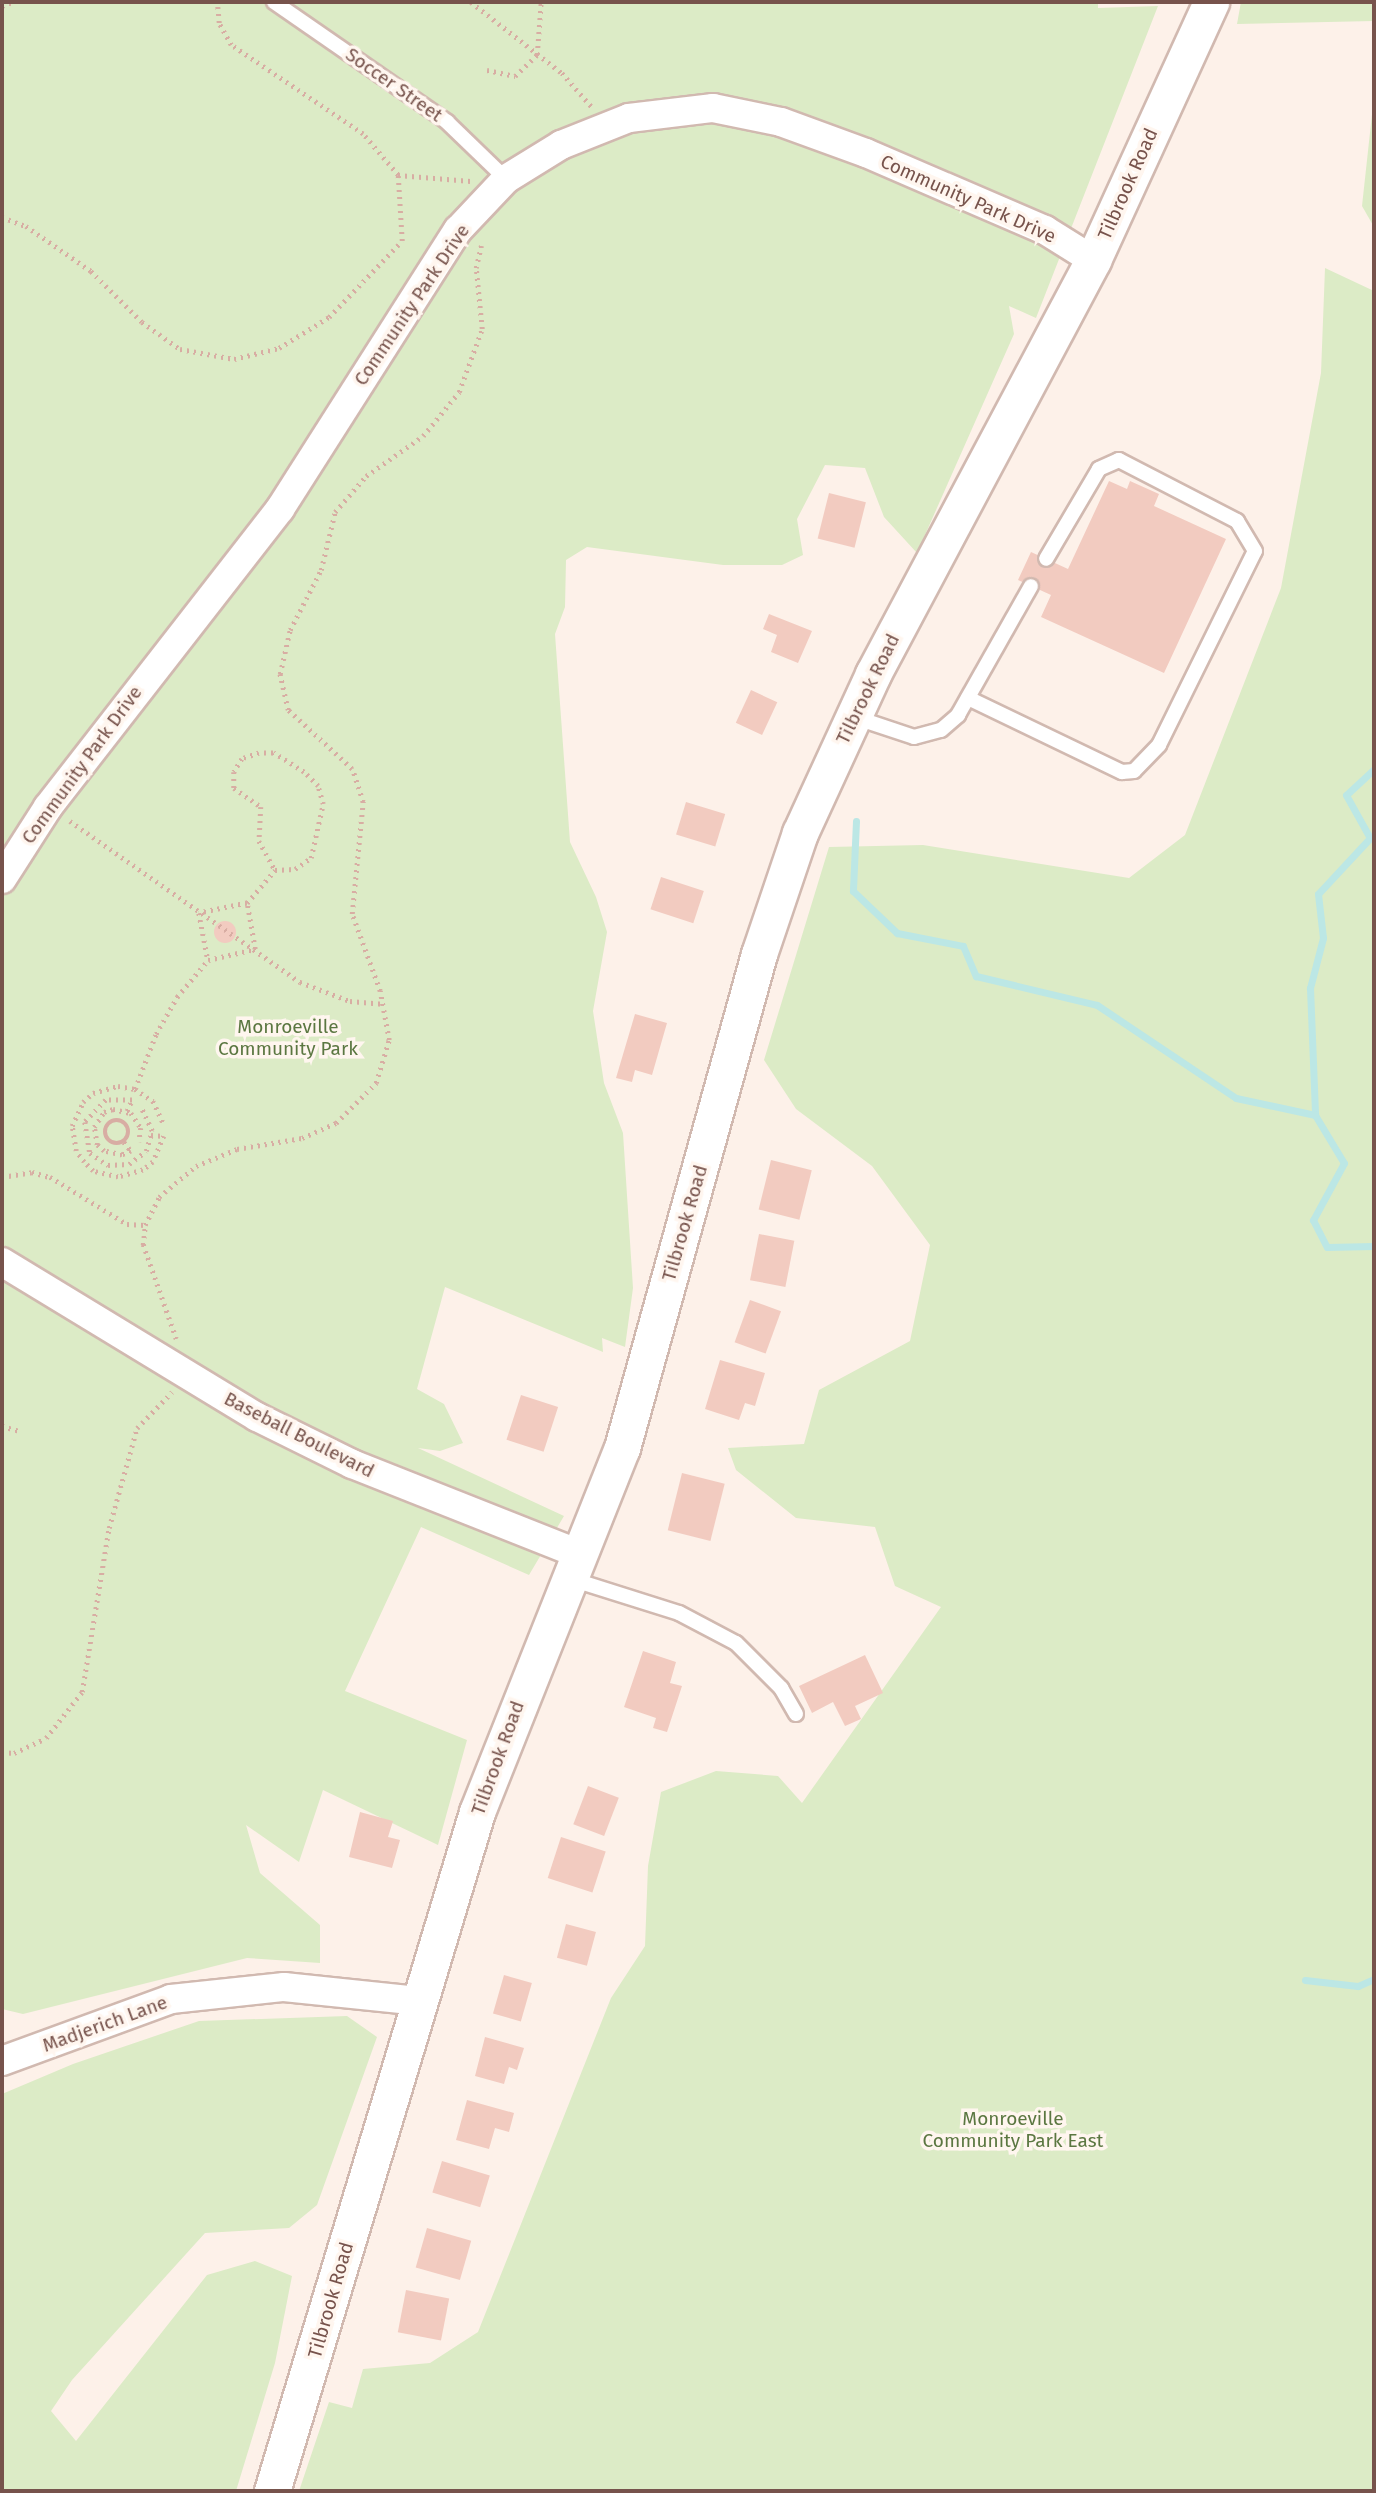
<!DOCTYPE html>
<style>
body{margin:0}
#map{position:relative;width:1376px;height:2493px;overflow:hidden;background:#fdf1e9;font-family:"Fira Sans",sans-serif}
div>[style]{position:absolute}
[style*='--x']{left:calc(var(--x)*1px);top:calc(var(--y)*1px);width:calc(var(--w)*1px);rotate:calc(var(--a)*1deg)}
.green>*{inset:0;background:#dcebc6}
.stream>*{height:7px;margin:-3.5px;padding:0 3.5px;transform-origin:3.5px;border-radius:3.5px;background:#bce7e5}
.building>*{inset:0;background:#f2cbc0;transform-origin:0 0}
.round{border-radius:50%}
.path>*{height:4.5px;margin-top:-2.25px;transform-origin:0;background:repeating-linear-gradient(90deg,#d8ada3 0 2px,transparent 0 7px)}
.path>.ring{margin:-2.25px;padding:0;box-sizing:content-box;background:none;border:4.5px solid #d8ada3;border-radius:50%}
.roads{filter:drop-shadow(2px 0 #d1b9b0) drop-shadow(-2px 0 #d1b9b0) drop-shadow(0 2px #d1b9b0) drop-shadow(0 -2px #d1b9b0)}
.service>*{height:14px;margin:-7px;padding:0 7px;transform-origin:7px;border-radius:7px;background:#fff}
.minor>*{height:28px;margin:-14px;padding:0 14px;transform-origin:14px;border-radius:14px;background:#fff}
.tertiary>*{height:35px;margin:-17.5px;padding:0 17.5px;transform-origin:17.5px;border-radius:17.5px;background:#fff}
span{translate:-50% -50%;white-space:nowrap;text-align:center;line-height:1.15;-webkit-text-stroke:7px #fff6ef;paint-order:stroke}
.street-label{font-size:19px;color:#77534c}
.park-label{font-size:19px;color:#5b7741}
.frame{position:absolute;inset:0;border:4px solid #77534c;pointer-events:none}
</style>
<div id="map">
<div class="green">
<div style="clip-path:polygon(2px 2px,1098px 2px,1098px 8px,1158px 6px,1036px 318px,1009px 306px,1014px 334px,917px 553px,884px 517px,865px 468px,825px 465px,797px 519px,803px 555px,782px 565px,723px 565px,587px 547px,566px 560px,565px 607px,555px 634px,570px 842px,596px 897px,607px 932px,593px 1011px,604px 1083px,623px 1133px,633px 1288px,625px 1347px,602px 1338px,603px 1352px,445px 1287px,417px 1389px,444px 1404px,463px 1443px,440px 1451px,418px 1448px,564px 1516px,529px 1575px,421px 1527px,345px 1691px,467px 1740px,438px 1845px,323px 1790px,299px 1862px,246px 1825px,260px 1873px,320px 1925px,320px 1963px,247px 1958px,23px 2014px,2px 2009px)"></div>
<div style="clip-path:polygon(1241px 2px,1374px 2px,1374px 21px,1237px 24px)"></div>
<div style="clip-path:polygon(1374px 96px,1374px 227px,1362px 206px)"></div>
<div style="clip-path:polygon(1325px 268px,1374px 291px,1374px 2491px,299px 2491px,329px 2402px,352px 2408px,363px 2369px,430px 2363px,478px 2332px,611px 1998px,645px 1946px,648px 1866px,661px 1792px,716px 1771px,778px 1776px,802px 1803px,941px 1607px,895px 1586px,875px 1527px,796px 1518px,736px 1470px,728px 1448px,804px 1444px,819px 1390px,910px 1341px,930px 1245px,872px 1166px,796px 1109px,764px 1060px,829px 847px,923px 845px,1129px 878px,1185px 835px,1281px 588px,1321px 373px)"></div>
<div style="clip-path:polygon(347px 2016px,377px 2037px,317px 2205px,289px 2228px,205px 2233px,72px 2380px,51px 2411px,76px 2441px,207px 2275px,255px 2261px,292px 2276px,275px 2363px,236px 2491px,2px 2491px,2px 2094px,73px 2064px,199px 2021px)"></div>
</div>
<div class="stream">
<div style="--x:1374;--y:769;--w:38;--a:137"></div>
<div style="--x:1346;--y:795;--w:49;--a:60.8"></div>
<div style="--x:1370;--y:838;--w:76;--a:132.9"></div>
<div style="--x:1318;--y:894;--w:44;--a:83.5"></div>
<div style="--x:1323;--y:938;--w:52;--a:104.6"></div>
<div style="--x:1310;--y:988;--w:127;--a:87.7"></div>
<div style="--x:1315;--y:1115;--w:56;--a:58.9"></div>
<div style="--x:1344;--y:1163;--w:65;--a:118.5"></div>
<div style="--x:1313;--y:1220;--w:30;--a:63"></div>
<div style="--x:1327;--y:1247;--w:47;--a:-1.2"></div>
<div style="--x:856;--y:821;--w:70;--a:92.5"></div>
<div style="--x:853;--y:891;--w:61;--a:43.7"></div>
<div style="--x:897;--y:933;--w:67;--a:11.1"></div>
<div style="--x:963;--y:946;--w:33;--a:67"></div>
<div style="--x:976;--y:976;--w:124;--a:13.5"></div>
<div style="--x:1097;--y:1005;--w:167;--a:33.8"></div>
<div style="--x:1236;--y:1098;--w:81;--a:12.1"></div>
<div style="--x:1305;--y:1980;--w:53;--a:6.5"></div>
<div style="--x:1358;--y:1986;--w:17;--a:-24"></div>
</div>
<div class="building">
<div style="clip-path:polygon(1109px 481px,1127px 489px,1130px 481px,1159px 494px,1154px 506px,1226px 539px,1164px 673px,1041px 617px,1051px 595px,1018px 580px,1031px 552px,1068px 569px)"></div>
<div style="left:829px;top:493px;width:38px;height:47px;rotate:14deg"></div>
<div style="clip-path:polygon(769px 614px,812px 631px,798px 663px,771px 652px,777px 635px,763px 629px)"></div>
<div style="left:751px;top:690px;width:29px;height:36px;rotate:25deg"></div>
<div style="left:686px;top:802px;width:41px;height:34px;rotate:17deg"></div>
<div style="left:661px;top:877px;width:45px;height:34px;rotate:18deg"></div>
<div class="round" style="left:214px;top:921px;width:22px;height:22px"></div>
<div style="clip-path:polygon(635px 1014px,667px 1023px,652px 1075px,635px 1070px,632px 1082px,616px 1078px)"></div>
<div style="left:771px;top:1160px;width:42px;height:51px;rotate:14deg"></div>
<div style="left:759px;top:1234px;width:36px;height:47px;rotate:11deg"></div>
<div style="left:750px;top:1300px;width:33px;height:45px;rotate:20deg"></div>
<div style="clip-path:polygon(720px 1360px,765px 1373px,755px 1406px,745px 1403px,739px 1420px,705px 1409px)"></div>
<div style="left:521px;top:1395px;width:39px;height:47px;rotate:18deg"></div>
<div style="left:682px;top:1473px;width:44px;height:59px;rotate:14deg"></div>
<div style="clip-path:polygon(643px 1651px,676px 1662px,670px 1683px,682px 1686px,667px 1732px,653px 1728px,656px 1718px,624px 1707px)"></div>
<div style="clip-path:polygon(865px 1655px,883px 1693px,855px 1706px,861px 1719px,845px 1726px,833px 1702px,812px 1713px,799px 1686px)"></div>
<div style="left:588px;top:1786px;width:33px;height:41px;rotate:21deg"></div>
<div style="clip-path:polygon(360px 1812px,393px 1821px,388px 1837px,400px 1840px,392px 1868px,349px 1857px)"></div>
<div style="left:561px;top:1837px;width:47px;height:43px;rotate:18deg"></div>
<div style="left:566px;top:1924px;width:31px;height:35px;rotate:15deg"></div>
<div style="left:504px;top:1975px;width:29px;height:40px;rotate:16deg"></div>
<div style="clip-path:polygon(485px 2037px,524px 2048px,517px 2070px,509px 2067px,504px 2084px,475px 2076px)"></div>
<div style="clip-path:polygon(467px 2100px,514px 2113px,509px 2132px,495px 2128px,489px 2149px,456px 2140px)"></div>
<div style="left:442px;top:2161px;width:50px;height:33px;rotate:17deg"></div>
<div style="left:427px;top:2228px;width:46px;height:41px;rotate:16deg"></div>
<div style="left:406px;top:2290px;width:44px;height:43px;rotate:11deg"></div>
</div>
<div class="path">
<div style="--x:471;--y:2;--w:115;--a:38"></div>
<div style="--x:562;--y:73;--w:45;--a:48.6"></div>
<div style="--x:2;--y:6;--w:12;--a:-20"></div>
<div style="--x:487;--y:70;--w:29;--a:12"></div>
<div style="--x:515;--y:76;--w:30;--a:-44"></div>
<div style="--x:537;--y:55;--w:53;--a:-85.7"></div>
<div style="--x:398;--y:175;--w:73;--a:4.7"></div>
<div style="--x:2;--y:217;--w:26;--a:21"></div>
<div style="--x:26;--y:226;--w:79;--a:34.7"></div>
<div style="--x:91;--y:271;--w:72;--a:45"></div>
<div style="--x:142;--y:322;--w:47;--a:35.4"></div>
<div style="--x:180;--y:349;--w:55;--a:10.5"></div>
<div style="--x:234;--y:359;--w:46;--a:-13.7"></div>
<div style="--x:279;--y:348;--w:59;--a:-31.8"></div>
<div style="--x:329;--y:317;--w:105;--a:-46.2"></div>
<div style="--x:402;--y:241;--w:66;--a:-93.5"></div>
<div style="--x:398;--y:175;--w:54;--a:-130.5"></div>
<div style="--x:363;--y:134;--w:159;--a:-146"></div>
<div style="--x:231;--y:45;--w:25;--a:-119"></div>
<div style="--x:219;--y:23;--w:21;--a:-95"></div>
<div style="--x:70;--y:821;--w:281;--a:35"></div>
<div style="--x:300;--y:982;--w:53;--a:20.8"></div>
<div style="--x:350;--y:1001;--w:32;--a:5"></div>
<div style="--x:247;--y:903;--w:43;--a:-49.7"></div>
<div style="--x:275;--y:870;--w:20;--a:-3"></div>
<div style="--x:295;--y:869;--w:19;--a:-35"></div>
<div style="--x:311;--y:858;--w:55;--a:-77.5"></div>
<div style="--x:323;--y:804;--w:19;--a:-106"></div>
<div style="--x:318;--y:786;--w:20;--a:-135"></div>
<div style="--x:304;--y:772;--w:36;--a:-148"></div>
<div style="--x:273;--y:753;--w:14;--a:180"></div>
<div style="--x:259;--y:753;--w:18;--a:161"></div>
<div style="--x:242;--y:759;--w:15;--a:122"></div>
<div style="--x:234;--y:772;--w:16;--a:90"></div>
<div style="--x:234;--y:788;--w:33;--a:35"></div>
<div style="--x:261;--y:807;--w:34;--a:93"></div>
<div style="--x:259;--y:841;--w:33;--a:61"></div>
<div style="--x:135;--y:1089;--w:59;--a:-69.1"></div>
<div style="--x:156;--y:1034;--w:43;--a:-60.4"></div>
<div style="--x:177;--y:997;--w:48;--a:-50"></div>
<div style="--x:208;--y:960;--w:48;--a:-13.2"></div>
<div style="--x:255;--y:949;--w:47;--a:-99.9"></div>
<div style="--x:247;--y:903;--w:49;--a:168.2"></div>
<div style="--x:199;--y:913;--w:48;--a:79.2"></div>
<div style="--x:127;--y:1111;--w:12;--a:-66"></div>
<div style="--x:132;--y:1100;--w:26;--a:180"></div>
<div style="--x:106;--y:1100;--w:30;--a:134"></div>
<div style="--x:85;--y:1122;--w:31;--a:81"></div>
<div style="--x:90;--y:1153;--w:22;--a:34"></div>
<div style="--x:108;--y:1165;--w:21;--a:-3"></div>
<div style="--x:129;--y:1164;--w:21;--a:-37"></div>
<div style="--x:146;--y:1151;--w:21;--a:-73"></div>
<div style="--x:152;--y:1131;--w:26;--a:-115"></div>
<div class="ring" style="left:105px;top:1120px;width:19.5px;height:19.5px"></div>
<div style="--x:151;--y:1135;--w:13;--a:4"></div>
<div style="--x:164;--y:1136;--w:28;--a:113"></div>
<div style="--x:153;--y:1162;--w:13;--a:141"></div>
<div style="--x:143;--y:1170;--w:26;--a:164"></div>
<div style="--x:118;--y:1177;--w:26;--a:-167"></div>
<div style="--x:93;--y:1171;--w:13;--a:-135"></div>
<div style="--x:84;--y:1162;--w:14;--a:-126"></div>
<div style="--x:76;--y:1151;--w:25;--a:-99"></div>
<div style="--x:72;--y:1126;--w:26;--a:-65"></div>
<div style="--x:83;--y:1102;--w:13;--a:-42"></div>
<div style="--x:93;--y:1093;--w:26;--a:-16"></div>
<div style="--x:118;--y:1086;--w:17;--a:10"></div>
<div style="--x:135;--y:1089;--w:22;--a:34"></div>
<div style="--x:153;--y:1101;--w:26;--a:65"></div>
<div style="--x:124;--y:1142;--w:11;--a:52"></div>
<div style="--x:131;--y:1151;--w:10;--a:156"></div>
<div style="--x:122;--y:1155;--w:18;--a:-167"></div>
<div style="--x:104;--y:1151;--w:9;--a:-139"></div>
<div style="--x:97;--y:1145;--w:18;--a:-99"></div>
<div style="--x:94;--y:1127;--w:18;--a:-56"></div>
<div style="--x:104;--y:1112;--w:9;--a:-18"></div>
<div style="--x:113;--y:1109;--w:18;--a:13"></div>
<div style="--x:131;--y:1113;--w:18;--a:56"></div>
<div style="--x:141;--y:1128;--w:14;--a:98"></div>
<div style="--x:2;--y:1177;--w:30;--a:-9"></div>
<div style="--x:32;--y:1172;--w:19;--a:16"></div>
<div style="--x:50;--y:1177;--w:90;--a:31.4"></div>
<div style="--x:127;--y:1224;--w:18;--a:3"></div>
<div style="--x:176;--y:1339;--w:100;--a:-109.3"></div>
<div style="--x:143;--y:1245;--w:20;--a:-84"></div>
<div style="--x:145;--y:1225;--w:31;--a:-63"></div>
<div style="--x:159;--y:1197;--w:48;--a:-40"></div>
<div style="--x:196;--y:1166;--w:44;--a:-22.5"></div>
<div style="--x:237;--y:1149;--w:66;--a:-9.6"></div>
<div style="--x:302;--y:1138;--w:37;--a:-24"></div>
<div style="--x:336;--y:1123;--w:57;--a:-45"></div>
<div style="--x:376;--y:1083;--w:45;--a:-73.2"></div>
<div style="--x:389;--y:1040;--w:50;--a:-100.4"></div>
<div style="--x:380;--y:991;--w:82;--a:-110"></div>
<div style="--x:352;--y:914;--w:113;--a:-84.4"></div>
<div style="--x:363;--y:802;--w:35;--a:-108"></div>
<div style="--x:352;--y:769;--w:87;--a:-137.3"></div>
<div style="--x:288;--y:710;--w:37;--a:-103"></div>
<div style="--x:280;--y:674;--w:45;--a:-77.2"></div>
<div style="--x:290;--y:630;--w:68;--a:-62.7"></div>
<div style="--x:321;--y:570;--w:60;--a:-76.4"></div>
<div style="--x:335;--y:512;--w:48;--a:-49.3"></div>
<div style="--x:366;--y:476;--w:70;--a:-35.1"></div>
<div style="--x:423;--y:436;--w:57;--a:-50.7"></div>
<div style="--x:459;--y:392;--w:67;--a:-69.9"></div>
<div style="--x:482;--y:329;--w:61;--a:-95.6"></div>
<div style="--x:476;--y:268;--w:23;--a:-77"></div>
<div style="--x:2;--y:1426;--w:18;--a:16"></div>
<div style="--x:2;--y:1752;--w:12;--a:5"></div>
<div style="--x:14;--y:1753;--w:35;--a:-25"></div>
<div style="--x:46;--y:1738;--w:58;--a:-52"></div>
<div style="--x:82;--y:1692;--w:166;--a:-80.7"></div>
<div style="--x:109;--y:1528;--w:104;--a:-74.4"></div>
<div style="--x:137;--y:1428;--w:50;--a:-45.8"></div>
</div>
<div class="roads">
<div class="service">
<div style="--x:274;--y:2;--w:211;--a:34.7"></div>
<div style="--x:447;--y:122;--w:82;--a:44"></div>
<div style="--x:968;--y:698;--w:171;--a:25.7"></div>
<div style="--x:1122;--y:772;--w:12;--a:-5"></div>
<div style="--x:1134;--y:771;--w:36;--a:-46"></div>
<div style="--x:1159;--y:745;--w:216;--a:-63.7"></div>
<div style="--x:1255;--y:551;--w:35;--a:-121"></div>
<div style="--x:1237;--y:521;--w:133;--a:-152.7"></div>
<div style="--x:1119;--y:460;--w:22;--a:156"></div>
<div style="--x:1099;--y:469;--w:104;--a:120.5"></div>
<div style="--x:854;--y:717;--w:63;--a:18.4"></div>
<div style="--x:914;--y:737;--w:28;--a:-15"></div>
<div style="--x:941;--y:730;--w:23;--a:-41"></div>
<div style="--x:958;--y:715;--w:148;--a:-60.5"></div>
<div style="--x:568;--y:1578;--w:116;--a:17.5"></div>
<div style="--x:679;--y:1613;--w:64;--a:27.8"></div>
<div style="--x:736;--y:1643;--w:64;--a:45"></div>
<div style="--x:781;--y:1688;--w:30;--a:60"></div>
</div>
<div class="minor">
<div style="--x:2;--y:879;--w:85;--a:-57.4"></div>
<div style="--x:48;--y:807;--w:378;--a:-52.1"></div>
<div style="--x:280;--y:509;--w:331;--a:-57.5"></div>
<div style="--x:458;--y:230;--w:70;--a:-46.7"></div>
<div style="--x:506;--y:179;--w:65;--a:-31.7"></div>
<div style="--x:561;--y:145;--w:73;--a:-21.7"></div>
<div style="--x:629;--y:118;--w:85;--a:-6.8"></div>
<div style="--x:713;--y:108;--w:69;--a:11.6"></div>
<div style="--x:781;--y:122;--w:90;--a:20"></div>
<div style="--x:866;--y:153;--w:195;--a:23.3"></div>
<div style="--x:1045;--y:230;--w:57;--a:32"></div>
<div style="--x:2;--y:1262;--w:298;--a:31.3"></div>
<div style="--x:257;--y:1417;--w:106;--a:26.3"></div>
<div style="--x:352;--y:1464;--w:242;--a:21.6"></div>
<div style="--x:2;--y:2061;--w:180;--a:-20.1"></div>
<div style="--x:171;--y:1999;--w:114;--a:-6.1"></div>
<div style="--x:284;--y:1987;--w:137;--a:5.9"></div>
</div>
<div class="tertiary">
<div style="--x:272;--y:2491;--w:709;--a:-73.2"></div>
<div style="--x:477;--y:1812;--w:392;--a:-68.3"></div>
<div style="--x:622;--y:1448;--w:513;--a:-74.5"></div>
<div style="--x:759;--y:954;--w:128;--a:-71.3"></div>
<div style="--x:800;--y:833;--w:175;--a:-65.3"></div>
<div style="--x:873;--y:674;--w:469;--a:-62"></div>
<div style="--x:1093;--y:260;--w:284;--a:-65.4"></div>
</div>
</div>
<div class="street-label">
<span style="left:394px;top:85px;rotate:35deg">Soccer Street</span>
<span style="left:1128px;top:184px;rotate:-66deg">Tilbrook Road</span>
<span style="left:968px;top:199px;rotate:24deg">Community Park Drive</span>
<span style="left:412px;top:305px;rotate:-56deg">Community Park Drive</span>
<span style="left:868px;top:689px;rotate:-64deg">Tilbrook Road</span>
<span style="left:82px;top:765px;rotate:-54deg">Community Park Drive</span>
<span style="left:685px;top:1223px;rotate:-74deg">Tilbrook Road</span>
<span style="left:299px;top:1435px;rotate:27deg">Baseball Boulevard</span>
<span style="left:498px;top:1758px;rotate:-70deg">Tilbrook Road</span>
<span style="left:105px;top:2024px;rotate:-20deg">Madjerich Lane</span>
<span style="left:331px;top:2300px;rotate:-74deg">Tilbrook Road</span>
</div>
<div class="park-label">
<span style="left:288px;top:1038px">Monroeville<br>Community Park</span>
<span style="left:1013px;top:2130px">Monroeville<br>Community Park East</span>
</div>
<div class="frame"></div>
</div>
